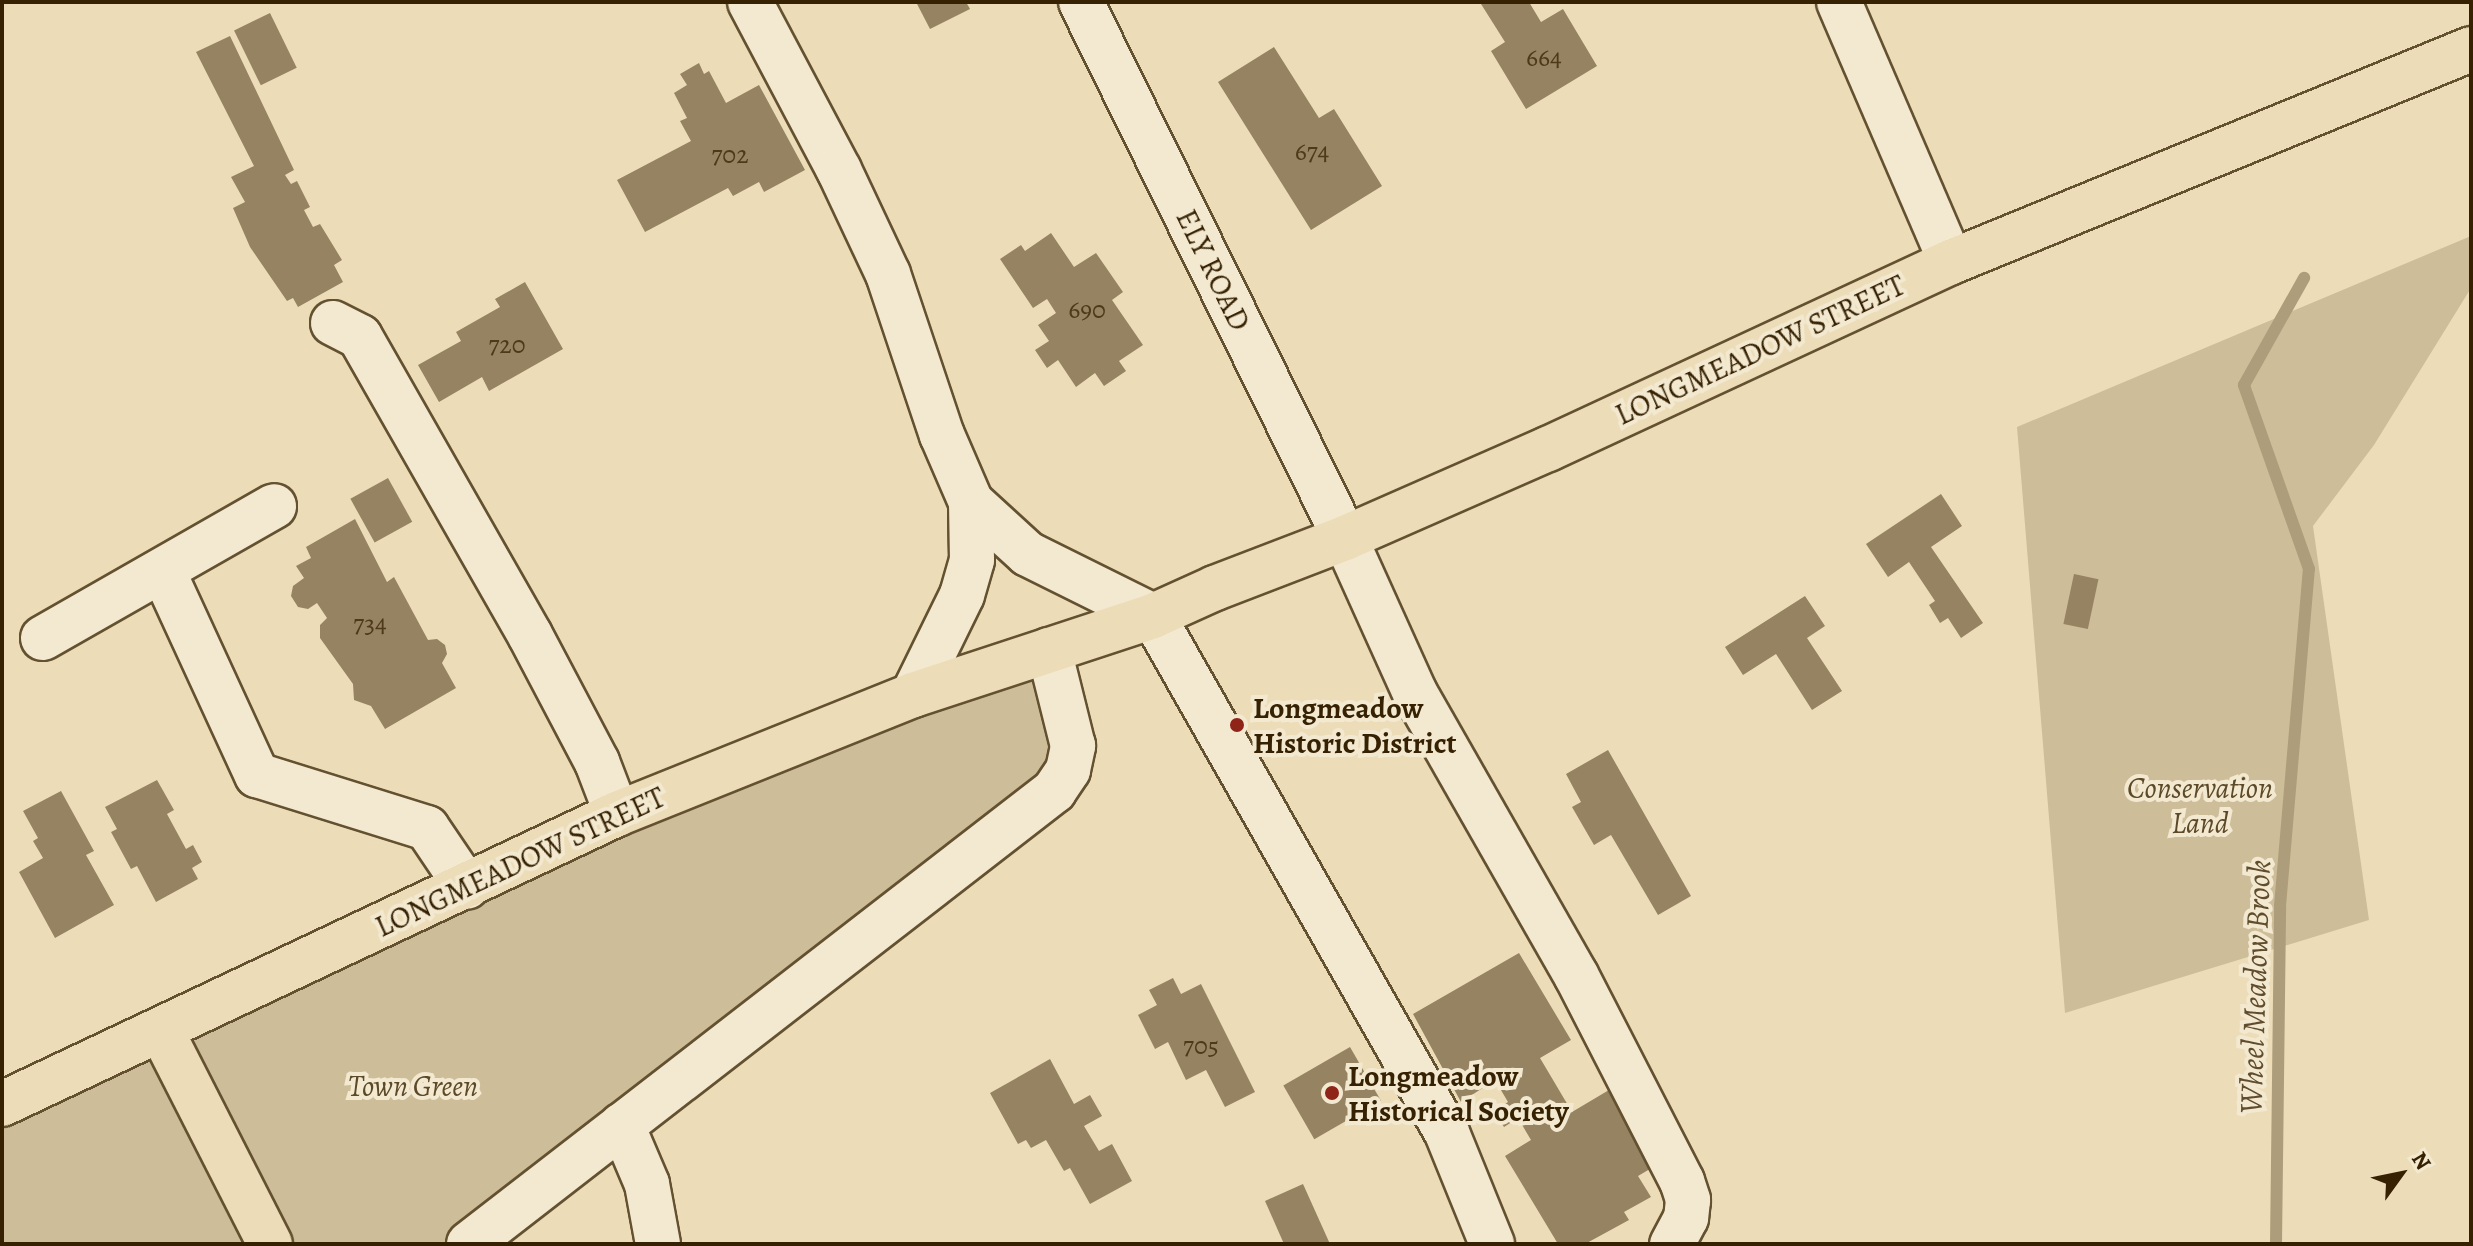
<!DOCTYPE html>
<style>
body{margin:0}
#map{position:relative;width:2473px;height:1246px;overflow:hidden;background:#ecddb8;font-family:Alegreya,serif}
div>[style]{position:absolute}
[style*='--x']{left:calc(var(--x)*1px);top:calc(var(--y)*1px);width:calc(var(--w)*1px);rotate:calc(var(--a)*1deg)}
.green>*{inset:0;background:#cdbd99}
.stream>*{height:12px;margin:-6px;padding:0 6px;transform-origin:6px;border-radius:6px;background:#ae9d7a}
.building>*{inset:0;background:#958361;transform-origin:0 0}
.roads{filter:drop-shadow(2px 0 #645130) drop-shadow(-2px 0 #645130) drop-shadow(0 2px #645130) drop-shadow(0 -2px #645130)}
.minor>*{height:44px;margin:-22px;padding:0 22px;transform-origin:22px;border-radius:22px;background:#f3e9d1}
.major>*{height:44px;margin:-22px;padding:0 22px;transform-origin:22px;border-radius:22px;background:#ecddb8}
.dots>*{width:22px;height:22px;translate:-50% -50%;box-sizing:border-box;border:4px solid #f3e9d1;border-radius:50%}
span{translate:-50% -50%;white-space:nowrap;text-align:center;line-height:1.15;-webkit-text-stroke:8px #f3e9d1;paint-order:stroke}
.number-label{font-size:26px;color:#4e3a1a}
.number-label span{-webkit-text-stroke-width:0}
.street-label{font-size:30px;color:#362203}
.poi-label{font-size:30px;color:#362203;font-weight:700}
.left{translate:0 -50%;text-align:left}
.park-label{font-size:30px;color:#5c4928;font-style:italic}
.water-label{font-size:32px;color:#604d2d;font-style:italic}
.frame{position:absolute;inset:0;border:4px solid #362203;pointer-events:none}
.north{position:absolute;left:2361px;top:1134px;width:80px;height:80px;-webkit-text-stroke:6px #f3e9d1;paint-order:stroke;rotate:57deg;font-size:22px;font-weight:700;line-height:32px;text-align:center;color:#362203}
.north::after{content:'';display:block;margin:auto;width:28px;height:36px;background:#362203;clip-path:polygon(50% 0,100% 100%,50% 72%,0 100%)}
</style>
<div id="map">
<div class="green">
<div style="clip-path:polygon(2471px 236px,2471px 288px,2374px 445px,2313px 526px,2369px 920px,2065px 1013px,2017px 427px)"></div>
<div style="clip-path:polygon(1049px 650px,1068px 770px,469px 1244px,2px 1244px,2px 1104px)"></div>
</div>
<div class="stream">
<div style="--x:2276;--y:1244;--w:338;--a:-89.3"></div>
<div style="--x:2280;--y:906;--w:338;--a:-85.1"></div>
<div style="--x:2309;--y:569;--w:195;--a:-109.5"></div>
<div style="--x:2244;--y:385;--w:123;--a:-60.7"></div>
</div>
<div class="building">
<div style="clip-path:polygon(916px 2px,966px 2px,970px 9px,930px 29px)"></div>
<div style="clip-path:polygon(1485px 2px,1529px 2px,1541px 22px,1563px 9px,1597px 66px,1526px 109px,1491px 51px,1505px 42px,1481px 4px)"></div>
<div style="left:270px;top:13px;width:61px;height:40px;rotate:64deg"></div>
<div style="clip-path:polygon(230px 36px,294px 170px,285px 175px,291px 184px,297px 181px,310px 207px,304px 210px,313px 227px,320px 224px,342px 260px,334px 265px,343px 282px,298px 307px,293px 298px,287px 301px,250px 247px,233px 208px,245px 202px,231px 177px,254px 166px,196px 52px)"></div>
<div style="clip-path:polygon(1274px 47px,1319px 118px,1334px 109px,1382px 186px,1311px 230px,1218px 82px)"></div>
<div style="clip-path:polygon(699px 63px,704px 74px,709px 71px,726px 103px,759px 85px,805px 170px,764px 192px,759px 182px,733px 196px,728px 188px,645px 232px,617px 180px,691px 141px,680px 121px,687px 118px,674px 93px,687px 85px,680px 74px)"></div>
<div style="clip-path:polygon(1051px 233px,1074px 267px,1096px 253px,1123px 292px,1112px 300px,1143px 345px,1119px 361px,1126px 371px,1104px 386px,1095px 373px,1076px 387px,1058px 360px,1047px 368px,1035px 350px,1049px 341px,1038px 325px,1056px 313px,1047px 299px,1033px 308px,1000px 259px,1021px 245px,1025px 251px)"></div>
<div style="clip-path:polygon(525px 282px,563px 349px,489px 391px,482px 377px,439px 402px,418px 365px,461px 341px,456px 332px,500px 307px,495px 299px)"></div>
<div style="left:388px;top:478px;width:50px;height:43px;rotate:61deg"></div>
<div style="clip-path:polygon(1941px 494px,1962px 526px,1931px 547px,1983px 623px,1961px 638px,1948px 618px,1940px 623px,1929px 605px,1935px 601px,1909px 562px,1888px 577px,1866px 544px)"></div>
<div style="clip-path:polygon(355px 519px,387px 582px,394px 577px,428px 640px,437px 639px,445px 645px,447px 654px,442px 663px,456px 688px,385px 729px,371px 706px,354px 700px,353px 684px,320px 638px,320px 625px,327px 618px,317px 603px,308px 609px,298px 607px,291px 596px,293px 586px,304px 578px,296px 566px,311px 558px,306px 547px)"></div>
<div style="left:2074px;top:574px;width:25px;height:51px;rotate:12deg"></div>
<div style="clip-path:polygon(1805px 596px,1825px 626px,1807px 638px,1842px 691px,1812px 710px,1776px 654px,1743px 675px,1725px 647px)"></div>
<div style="clip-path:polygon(1608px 750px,1691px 896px,1658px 915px,1611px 835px,1594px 845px,1572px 807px,1581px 802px,1566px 774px)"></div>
<div style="clip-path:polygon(157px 780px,174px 810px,167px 814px,186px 849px,193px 845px,202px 862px,192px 868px,198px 879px,156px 902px,137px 866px,131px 869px,111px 832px,117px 829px,105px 807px)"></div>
<div style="clip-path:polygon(61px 791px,94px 851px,86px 855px,114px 905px,55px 938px,19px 872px,43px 858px,33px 841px,38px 838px,23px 811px)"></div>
<div style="clip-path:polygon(1519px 953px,1571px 1040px,1540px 1058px,1572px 1112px,1609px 1090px,1655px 1166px,1638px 1176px,1651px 1197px,1624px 1212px,1629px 1220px,1585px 1244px,1558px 1244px,1505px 1156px,1531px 1140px,1518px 1118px,1504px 1127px,1494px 1111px,1508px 1102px,1495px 1080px,1461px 1102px,1413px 1014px)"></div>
<div style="clip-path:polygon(1173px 978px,1181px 994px,1201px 984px,1255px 1092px,1225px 1107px,1206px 1070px,1186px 1080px,1168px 1042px,1155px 1049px,1138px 1015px,1157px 1005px,1149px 990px)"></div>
<div style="left:1350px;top:1047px;width:62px;height:77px;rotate:60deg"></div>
<div style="clip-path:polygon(1050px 1059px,1074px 1104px,1090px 1095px,1102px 1116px,1084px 1126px,1099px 1151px,1112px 1144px,1132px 1181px,1090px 1204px,1070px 1168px,1064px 1171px,1046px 1140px,1031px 1148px,1026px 1140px,1018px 1144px,990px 1093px)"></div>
<div style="clip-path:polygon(1303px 1184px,1330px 1244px,1284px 1244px,1265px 1201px)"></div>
</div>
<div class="roads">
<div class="minor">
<div style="--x:750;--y:2;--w:190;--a:62.1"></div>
<div style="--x:839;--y:170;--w:115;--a:64.8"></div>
<div style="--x:888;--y:274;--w:170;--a:71.5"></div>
<div style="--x:942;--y:435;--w:73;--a:66.6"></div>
<div style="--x:1081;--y:2;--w:597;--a:63.78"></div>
<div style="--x:1345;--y:538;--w:170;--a:65.7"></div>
<div style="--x:1415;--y:693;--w:325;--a:60.3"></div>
<div style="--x:1576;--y:975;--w:232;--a:62.8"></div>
<div style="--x:1682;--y:1181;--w:20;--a:72"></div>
<div style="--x:1688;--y:1200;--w:18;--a:96"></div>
<div style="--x:1686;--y:1218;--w:30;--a:118"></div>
<div style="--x:1839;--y:2;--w:283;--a:66.7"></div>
<div style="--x:333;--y:323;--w:30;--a:27"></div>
<div style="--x:360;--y:337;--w:343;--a:60.3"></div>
<div style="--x:530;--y:635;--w:144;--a:62.2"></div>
<div style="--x:597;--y:762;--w:56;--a:69"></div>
<div style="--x:163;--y:571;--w:225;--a:65.3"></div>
<div style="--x:257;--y:775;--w:178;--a:17.3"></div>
<div style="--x:427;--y:828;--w:71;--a:55.9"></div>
<div style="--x:43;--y:638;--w:266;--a:-29.7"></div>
<div style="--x:913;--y:695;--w:111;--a:-63.9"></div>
<div style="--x:962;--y:595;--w:36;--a:-74"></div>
<div style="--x:972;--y:560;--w:58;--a:-91"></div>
<div style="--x:971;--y:502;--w:77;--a:42.4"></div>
<div style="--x:1028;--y:554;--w:140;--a:26.4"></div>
<div style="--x:1153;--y:616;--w:595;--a:60.37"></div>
<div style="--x:1447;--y:1133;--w:120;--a:67.9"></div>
<div style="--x:622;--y:1125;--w:64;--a:67"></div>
<div style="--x:647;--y:1184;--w:61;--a:79.6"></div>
<div style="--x:469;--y:1244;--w:740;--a:-37.75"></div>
<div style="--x:1054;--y:791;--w:25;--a:-56"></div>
<div style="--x:1068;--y:770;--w:25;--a:-78"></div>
<div style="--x:1073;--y:746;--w:99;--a:-104"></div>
</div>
<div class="major">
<div style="--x:161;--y:1030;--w:240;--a:63"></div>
<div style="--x:2;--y:1104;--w:680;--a:-25.25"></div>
<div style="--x:617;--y:814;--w:319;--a:-21.9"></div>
<div style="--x:913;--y:695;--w:253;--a:-18.2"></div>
<div style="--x:1153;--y:616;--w:68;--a:-24.3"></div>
<div style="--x:1215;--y:588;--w:139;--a:-21"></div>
<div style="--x:1345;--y:538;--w:222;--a:-23.7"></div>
<div style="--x:1548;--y:449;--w:444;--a:-24.9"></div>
<div style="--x:1951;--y:262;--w:562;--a:-22.27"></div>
</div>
</div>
<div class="dots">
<div style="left:1237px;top:725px;background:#8f2418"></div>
<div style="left:1332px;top:1093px;background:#8f2418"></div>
</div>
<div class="number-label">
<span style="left:1544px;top:58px">664</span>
<span style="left:1312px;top:152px">674</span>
<span style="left:730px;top:155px">702</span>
<span style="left:1087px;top:310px">690</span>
<span style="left:507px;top:345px">720</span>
<span style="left:370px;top:624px">734</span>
<span style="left:1201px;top:1046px">705</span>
</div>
<div class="street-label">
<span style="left:1213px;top:270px;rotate:64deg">ELY ROAD</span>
<span style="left:1760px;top:350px;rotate:-25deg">LONGMEADOW STREET</span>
<span style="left:520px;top:862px;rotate:-25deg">LONGMEADOW STREET</span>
</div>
<div class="poi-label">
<span class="left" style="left:1253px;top:725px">Longmeadow<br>Historic District</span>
<span class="left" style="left:1348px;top:1093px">Longmeadow<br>Historical Society</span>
</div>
<div class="park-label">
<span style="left:2200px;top:805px">Conservation<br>Land</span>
<span style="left:413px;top:1086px">Town Green</span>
</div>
<div class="water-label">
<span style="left:2255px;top:987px;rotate:-88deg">Wheel Meadow Brook</span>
</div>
<div class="frame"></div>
<div class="north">N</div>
</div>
